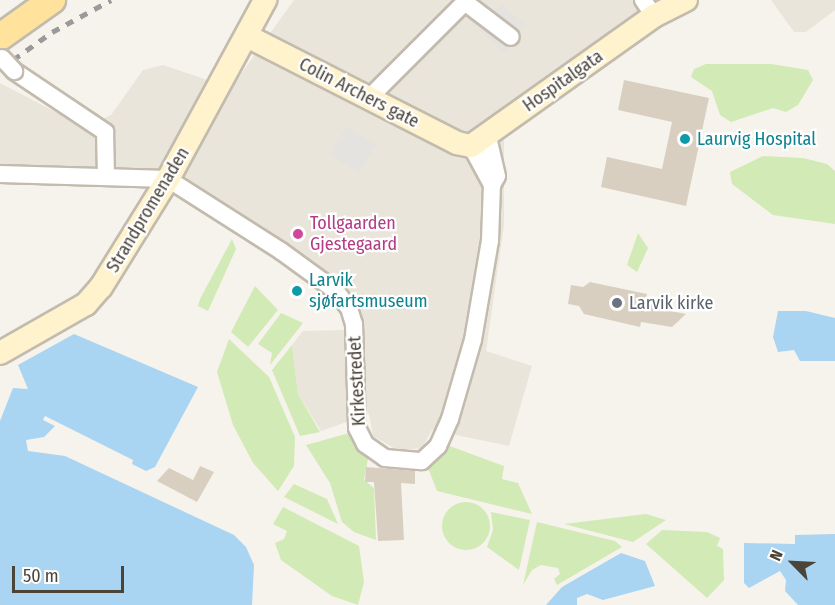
<!DOCTYPE html>
<meta charset="utf-8">
<style>
body{margin:0}
#map{position:relative;width:835px;height:605px;overflow:hidden;background:#f6f3ec;font-family:"Fira Sans Condensed",sans-serif}
div>[style]{position:absolute}
[style*='--x']{left:calc(var(--x)*1px);top:calc(var(--y)*1px);width:calc(var(--w)*1px);rotate:calc(var(--a)*1deg)}
.residential>*{inset:0;background:#eae5da}
.green>*{inset:0;background:#d2eab5}
.round{border-radius:50%}
.parking>*{inset:0;background:#e5e3e0}
.water>*{inset:0;background:#a9d4f2}
.building>*{inset:0;background:#d8cfc1}
.roads{filter:drop-shadow(2px 0 #c2bbae) drop-shadow(-2px 0 #c2bbae) drop-shadow(0 2px #c2bbae) drop-shadow(0 -2px #c2bbae)}
.minor>*{height:16px;margin:-8px;padding:0 8px;transform-origin:8px;border-radius:8px;background:#fff}
.secondary>*{height:22px;margin:-11px;padding:0 11px;transform-origin:11px;border-radius:11px;background:#fff3cd}
.primary>*{height:26px;margin:-13px;padding:0 13px;transform-origin:13px;border-radius:13px;background:#ffe39c}
.rail>*{height:4.5px;margin-top:-2.25px;transform-origin:0;background:repeating-linear-gradient(90deg,#9a9a9a 0 8px,transparent 0 16px)}
.bridges{filter:drop-shadow(2px 0 #c2bbae) drop-shadow(-2px 0 #c2bbae) drop-shadow(0 2px #c2bbae) drop-shadow(0 -2px #c2bbae)}
.minor-bridge>*{height:16px;margin:-8px;padding:0 8px;transform-origin:8px;border-radius:8px;background:#fff}
.dots>*{width:16px;height:16px;translate:-50% -50%;box-sizing:border-box;border:3px solid #fff;border-radius:50%}
span{translate:-50% -50%;white-space:nowrap;text-align:center;line-height:1.15;-webkit-text-stroke:4.5px #fff;paint-order:stroke}
.street-label{font-size:18px;color:#4b4439}
.culture-label{font-size:18px;color:#0d838f}
.left{translate:0 -50%;text-align:left}
.hotel-label{font-size:18px;color:#b23c85}
.worship-label{font-size:18px;color:#5b616d}
.north{position:absolute;left:763px;top:533px;width:60px;height:60px;-webkit-text-stroke:4px #fff;paint-order:stroke;rotate:294deg;font-size:16px;font-weight:700;line-height:24px;text-align:center;color:#4b4439}
.north::after{content:'';display:block;margin:auto;width:21px;height:27px;background:#4b4439;clip-path:polygon(50% 0,100% 100%,50% 72%,0 100%)}
.scale{position:absolute;left:12px;top:566px;width:112px;height:27px;box-sizing:border-box;border:3px solid #4b4439;border-top:0;padding-left:8px;font-size:18px;line-height:21px;white-space:nowrap;color:#4b4439;-webkit-text-stroke:4px #fff;paint-order:stroke}
</style>
<div id="map">
<div class="residential">
<div style="clip-path:polygon(294px 0,697px 0,504px 138px,504px 225px,486px 351px,532px 366px,509px 446px,432px 430px,422px 448px,399px 451px,373px 436px,369px 414px,321px 431px,298px 394px,292px 345px,303px 331px,345px 330px,366px 302px,167px 176px,86px 167px,0 165px,0 83px,73px 121px,96px 122px,111px 115px,143px 70px,163px 65px,231px 88px)"></div>
<div style="clip-path:polygon(771px 0,835px 0,835px 10px,806px 32px,794px 32px)"></div>
</div>
<div class="green">
<div style="clip-path:polygon(706px 64px,771px 64px,808px 70px,813px 80px,798px 105px,786px 112px,773px 108px,731px 122px,720px 115px,712px 91px,691px 77px,694px 69px)"></div>
<div style="clip-path:polygon(763px 156px,803px 158px,827px 164px,835px 171px,835px 224px,773px 215px,732px 184px,730px 172px)"></div>
<div style="clip-path:polygon(638px 233px,648px 248px,637px 272px,627px 265px)"></div>
<div style="clip-path:polygon(232px 239px,236px 249px,208px 311px,198px 306px,200px 299px)"></div>
<div style="clip-path:polygon(255px 286px,278px 310px,248px 347px,231px 332px)"></div>
<div style="clip-path:polygon(281px 313px,303px 323px,270px 365px,272px 353px,258px 344px)"></div>
<div style="clip-path:polygon(229px 339px,269px 377px,295px 437px,294px 466px,278px 491px,253px 463px,233px 425px,217px 372px)"></div>
<div style="clip-path:polygon(292px 345px,298px 394px,320px 432px,300px 436px,272px 370px)"></div>
<div style="clip-path:polygon(353px 432px,368px 459px,364px 480px,374px 488px,376px 540px,354px 532px,342px 522px,330px 483px,306px 445px)"></div>
<div style="clip-path:polygon(447px 445px,504px 466px,502px 479px,518px 483px,532px 514px,437px 491px,428px 468px)"></div>
<div style="clip-path:polygon(294px 484px,327px 499px,338px 524px,284px 497px)"></div>
<div class="round" style="left:442px;top:502px;width:48px;height:48px"></div>
<div style="clip-path:polygon(283px 507px,359px 546px,364px 582px,358px 605px,332px 596px,281px 560px,275px 543px,284px 539px,287px 531px,273px 524px)"></div>
<div style="clip-path:polygon(491px 512px,530px 520px,519px 570px,487px 547px,493px 530px)"></div>
<div style="clip-path:polygon(646px 514px,666px 520px,633px 542px,564px 524px)"></div>
<div style="clip-path:polygon(537px 522px,615px 541px,622px 547px,557px 585px,554px 579px,560px 574px,558px 568px,541px 565px,532px 570px,523px 585px)"></div>
<div style="clip-path:polygon(662px 530px,707px 532px,720px 538px,717px 546px,723px 549px,724px 580px,707px 598px,646px 544px)"></div>
</div>
<div class="parking">
<div style="clip-path:polygon(502px 4px,525px 24px,505px 54px,469px 21px,484px 5px,496px 9px)"></div>
<div style="clip-path:polygon(345px 127px,377px 144px,359px 173px,331px 156px)"></div>
</div>
<div class="water">
<div style="clip-path:polygon(778px 311px,806px 311px,835px 318px,835px 361px,800px 361px,794px 350px,778px 352px,773px 337px)"></div>
<div style="clip-path:polygon(74px 334px,198px 387px,155px 467px,146px 471px,132px 464px,133px 460px,45px 416px,43px 420px,55px 426px,44px 437px,26px 440px,28px 451px,65px 456px,234px 535px,246px 547px,254px 565px,252px 605px,0 605px,0 421px,13px 388px,28px 389px,18px 365px)"></div>
<div style="clip-path:polygon(835px 534px,835px 605px,798px 605px,785px 591px,786px 580px,780px 571px,749px 588px,744px 583px,744px 543px,795px 544px,795px 535px)"></div>
<div style="clip-path:polygon(621px 553px,645px 561px,655px 586px,603px 600px,587px 594px,577px 598px,577px 605px,546px 605px,562px 587px)"></div>
</div>
<div class="building">
<div style="clip-path:polygon(624px 80px,709px 98px,686px 206px,601px 187px,607px 157px,662px 169px,672px 122px,618px 110px)"></div>
<div style="clip-path:polygon(590px 282px,647px 294px,646px 299px,666px 303px,665px 310px,686px 314px,672px 327px,641px 322px,640px 327px,584px 314px,579px 306px,568px 304px,571px 285px,583px 287px)"></div>
<div style="clip-path:polygon(200px 466px,214px 472px,197px 502px,157px 481px,169px 468px,193px 480px)"></div>
<div style="clip-path:polygon(366px 467px,415px 471px,415px 484px,401px 483px,404px 540px,378px 541px,374px 482px,365px 482px)"></div>
</div>
<div class="roads">
<div class="minor">
<div style="--x:643;--y:0;--w:19;--a:55"></div>
<div style="--x:466;--y:3;--w:56;--a:37.1"></div>
<div style="--x:14;--y:71;--w:110;--a:33.8"></div>
<div style="--x:105;--y:132;--w:44;--a:88.7"></div>
<div style="--x:370;--y:97;--w:137;--a:-45"></div>
<div style="--x:471;--y:146;--w:44;--a:61.7"></div>
<div style="--x:0;--y:174;--w:168;--a:1.7"></div>
<div style="--x:168;--y:179;--w:134;--a:32.5"></div>
<div style="--x:281;--y:251;--w:68;--a:36"></div>
<div style="--x:336;--y:291;--w:21;--a:53"></div>
<div style="--x:349;--y:308;--w:17;--a:73"></div>
<div style="--x:354;--y:324;--w:104;--a:88.3"></div>
<div style="--x:357;--y:428;--w:18;--a:63"></div>
<div style="--x:365;--y:444;--w:24;--a:35"></div>
<div style="--x:385;--y:458;--w:37;--a:5"></div>
<div style="--x:422;--y:461;--w:22;--a:-43"></div>
<div style="--x:438;--y:446;--w:30;--a:-66"></div>
<div style="--x:450;--y:419;--w:82;--a:-73.8"></div>
<div style="--x:473;--y:340;--w:100;--a:-80.3"></div>
<div style="--x:490;--y:241;--w:56;--a:-88"></div>
<div style="--x:492;--y:185;--w:10;--a:-61"></div>
<div style="--x:497;--y:176;--w:40;--a:-103"></div>
</div>
<div class="secondary">
<div style="--x:247;--y:36;--w:236;--a:27"></div>
<div style="--x:457;--y:143;--w:14;--a:12"></div>
<div style="--x:471;--y:146;--w:224;--a:-35.4"></div>
<div style="--x:654;--y:16;--w:36;--a:-27"></div>
<div style="--x:0;--y:353;--w:99;--a:-29.7"></div>
<div style="--x:86;--y:304;--w:23;--a:-49"></div>
<div style="--x:101;--y:287;--w:127;--a:-58.2"></div>
<div style="--x:168;--y:179;--w:204;--a:-61.5"></div>
</div>
<div class="primary">
<div style="--x:0;--y:37;--w:64;--a:-35.4"></div>
</div>
</div>
<div class="rail">
<div style="--x:0;--y:69;--w:64;--a:-35.4"></div>
<div style="--x:52;--y:32;--w:67;--a:-28.5"></div>
</div>
<div class="bridges">
<div class="minor-bridge">
<div style="--x:2;--y:58;--w:18;--a:47"></div>
</div>
</div>
<div class="dots">
<div style="left:685px;top:139px;background:#0f9aa8"></div>
<div style="left:298px;top:234px;background:#d1479c"></div>
<div style="left:297px;top:291px;background:#0f9aa8"></div>
<div style="left:617px;top:303px;background:#6b7280"></div>
</div>
<div class="street-label">
<span style="left:563px;top:81px;rotate:-35deg">Hospitalgata</span>
<span style="left:359px;top:93px;rotate:27deg">Colin Archers gate</span>
<span style="left:148px;top:210px;rotate:-59deg">Strandpromenaden</span>
<span style="left:357px;top:381px;rotate:-93deg">Kirkestredet</span>
</div>
<div class="culture-label">
<span class="left" style="left:697px;top:139px">Laurvig Hospital</span>
<span class="left" style="left:309px;top:291px">Larvik<br>sjøfartsmuseum</span>
</div>
<div class="hotel-label">
<span class="left" style="left:310px;top:234px">Tollgaarden<br>Gjestegaard</span>
</div>
<div class="worship-label">
<span class="left" style="left:629px;top:303px">Larvik kirke</span>
</div>
<div class="north">N</div>
<div class="scale">50 m</div>
</div>
